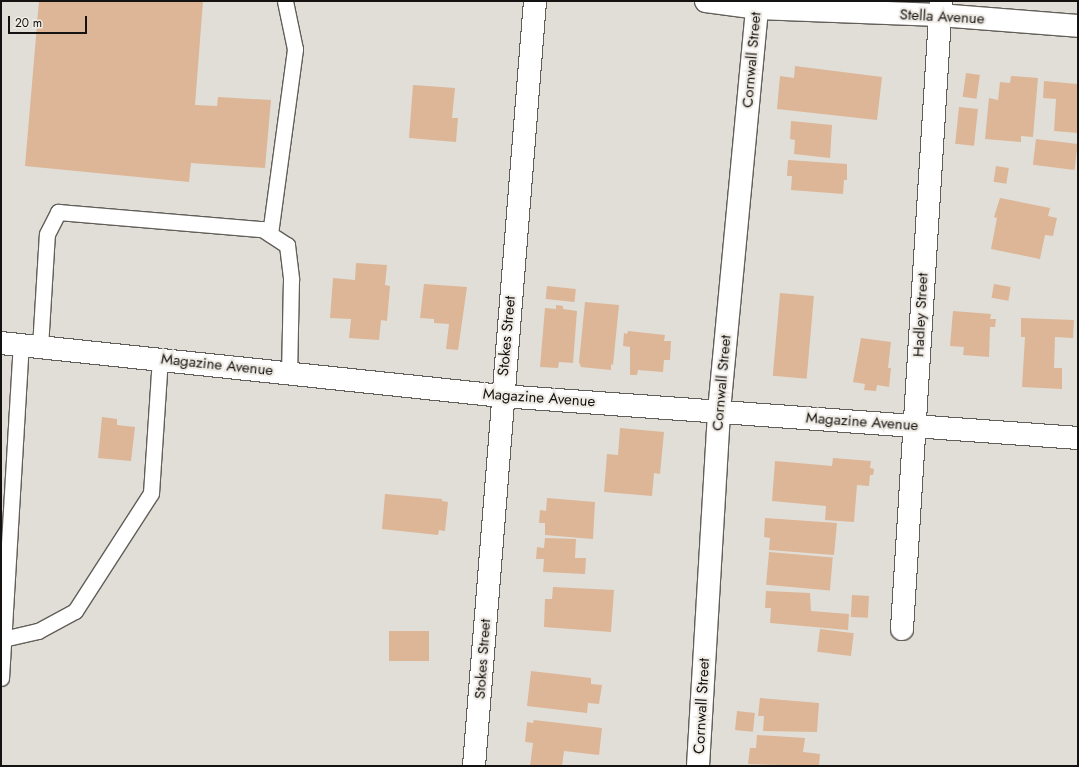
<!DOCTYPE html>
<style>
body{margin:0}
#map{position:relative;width:1079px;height:767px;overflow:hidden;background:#e1ded8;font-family:Jost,sans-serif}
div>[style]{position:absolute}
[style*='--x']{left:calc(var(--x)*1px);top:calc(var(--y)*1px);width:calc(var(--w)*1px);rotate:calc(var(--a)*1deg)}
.building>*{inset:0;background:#dcb696;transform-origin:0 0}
.roads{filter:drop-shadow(1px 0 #625e59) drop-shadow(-1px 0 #625e59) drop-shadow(0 1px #625e59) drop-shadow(0 -1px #625e59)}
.service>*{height:15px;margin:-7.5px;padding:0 7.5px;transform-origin:7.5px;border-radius:7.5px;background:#fff}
.minor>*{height:22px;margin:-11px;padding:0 11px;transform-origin:11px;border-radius:11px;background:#fff}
span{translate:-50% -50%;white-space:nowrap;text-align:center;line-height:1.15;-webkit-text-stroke:4px #efebe5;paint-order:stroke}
.street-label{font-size:15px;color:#151311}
.frame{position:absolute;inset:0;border:2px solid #151311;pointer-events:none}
.scale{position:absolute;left:8px;top:16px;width:79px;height:18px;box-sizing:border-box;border:2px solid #151311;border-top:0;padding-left:5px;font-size:12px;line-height:14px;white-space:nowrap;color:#151311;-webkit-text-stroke:3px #efebe5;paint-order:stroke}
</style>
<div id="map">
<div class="building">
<div style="clip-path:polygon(39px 1px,203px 1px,195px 105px,217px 106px,218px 97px,271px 100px,265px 168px,191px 163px,189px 182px,25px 166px)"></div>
<div style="clip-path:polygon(795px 66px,882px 77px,877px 120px,777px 109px,780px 76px,794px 78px)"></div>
<div style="left:966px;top:73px;width:14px;height:24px;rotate:8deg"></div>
<div style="clip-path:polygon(1011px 76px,1038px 78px,1033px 137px,1021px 136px,1021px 142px,985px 139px,989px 98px,998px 100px,1000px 82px,1010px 83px)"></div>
<div style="clip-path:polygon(1044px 81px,1077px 84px,1078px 133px,1054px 131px,1056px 99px,1043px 98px)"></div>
<div style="clip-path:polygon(413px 85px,455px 88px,452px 118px,458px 118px,456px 142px,409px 138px)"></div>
<div style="left:959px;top:107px;width:19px;height:37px;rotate:6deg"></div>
<div style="clip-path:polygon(791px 121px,832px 125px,830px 158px,794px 154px,795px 140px,790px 139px)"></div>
<div style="left:1036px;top:139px;width:42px;height:26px;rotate:7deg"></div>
<div style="clip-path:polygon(788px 160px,847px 164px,847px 180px,844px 180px,843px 194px,791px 190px,792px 176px,787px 176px)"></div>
<div style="left:996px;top:166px;width:13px;height:16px;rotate:9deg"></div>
<div style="clip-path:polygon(1000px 198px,1050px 208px,1048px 216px,1057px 218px,1053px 236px,1045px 235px,1040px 259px,991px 249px,997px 218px,994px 217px)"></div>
<div style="clip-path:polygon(356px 263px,387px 265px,385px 285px,390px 286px,387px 321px,381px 320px,379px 340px,349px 338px,351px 319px,330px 318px,333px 278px,355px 280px)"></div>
<div style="clip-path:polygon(424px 284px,467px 287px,458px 350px,446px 349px,449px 324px,434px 323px,434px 319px,420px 318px)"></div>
<div style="left:994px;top:284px;width:17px;height:14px;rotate:10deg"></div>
<div style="left:547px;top:286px;width:29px;height:13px;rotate:6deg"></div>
<div style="left:780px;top:293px;width:34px;height:83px;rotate:5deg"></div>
<div style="clip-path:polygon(585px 302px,619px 305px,613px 365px,611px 364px,611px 370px,581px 367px,579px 362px)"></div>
<div style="clip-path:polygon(556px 305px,563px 306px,563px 309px,577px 311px,573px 363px,559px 362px,558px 368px,540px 367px,545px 308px,556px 309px)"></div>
<div style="clip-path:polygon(953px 311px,991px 314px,990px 319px,996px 319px,995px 327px,990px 327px,989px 357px,963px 355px,964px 347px,950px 346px)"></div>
<div style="clip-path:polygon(1021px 318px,1074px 320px,1073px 338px,1055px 337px,1054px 368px,1062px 368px,1062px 389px,1022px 387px,1025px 337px,1021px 337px)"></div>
<div style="clip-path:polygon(628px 331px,665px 335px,664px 341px,671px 341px,670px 360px,664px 360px,663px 372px,638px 370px,637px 375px,630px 375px,630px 347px,623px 346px,624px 333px,627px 334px)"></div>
<div style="clip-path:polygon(861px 338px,891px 342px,888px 368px,891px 368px,889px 387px,877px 385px,876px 391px,864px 390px,865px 384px,853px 382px)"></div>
<div style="clip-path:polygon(102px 417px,117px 419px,117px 425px,135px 427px,131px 461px,98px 458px)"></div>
<div style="clip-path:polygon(620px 428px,664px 432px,660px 474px,654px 473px,652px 496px,604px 492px,607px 454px,618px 455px)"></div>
<div style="clip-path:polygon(833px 458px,871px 461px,870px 468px,874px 469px,873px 475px,870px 475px,869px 486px,857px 485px,854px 522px,825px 520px,826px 506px,772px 501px,775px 461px,832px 466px)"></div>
<div style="clip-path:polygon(385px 494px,442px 499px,442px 501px,448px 502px,445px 531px,439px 530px,438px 535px,382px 529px)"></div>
<div style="clip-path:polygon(547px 498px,595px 502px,593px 539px,545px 535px,545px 523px,539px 523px,540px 510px,546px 511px)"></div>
<div style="clip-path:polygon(765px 518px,837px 523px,834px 555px,769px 550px,770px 538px,764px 537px)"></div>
<div style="clip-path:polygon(545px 538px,576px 539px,575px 558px,586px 558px,585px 574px,543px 572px,544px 559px,536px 559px,537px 547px,544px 548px)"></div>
<div style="left:769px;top:552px;width:64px;height:33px;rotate:5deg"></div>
<div style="clip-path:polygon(553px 587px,614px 590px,611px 632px,544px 627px,545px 599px,552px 599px)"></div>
<div style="clip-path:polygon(766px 591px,810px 593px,811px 611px,849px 614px,848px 630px,770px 623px,771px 608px,765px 608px)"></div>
<div style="left:852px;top:595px;width:17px;height:22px;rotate:3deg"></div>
<div style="left:820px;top:629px;width:34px;height:23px;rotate:7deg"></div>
<div style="left:389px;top:631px;width:40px;height:30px"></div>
<div style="clip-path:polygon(531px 671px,591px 678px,591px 684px,602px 685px,599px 704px,588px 703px,587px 713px,527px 706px)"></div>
<div style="clip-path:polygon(760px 698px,819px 703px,817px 732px,763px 731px,764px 716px,758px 716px)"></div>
<div style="left:737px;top:711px;width:18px;height:19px;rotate:6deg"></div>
<div style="clip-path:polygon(534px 720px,602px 728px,599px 755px,564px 751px,562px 766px,530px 766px,533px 743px,525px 742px,527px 722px,533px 723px)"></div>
<div style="clip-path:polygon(757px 735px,805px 738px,803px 752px,820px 754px,819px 766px,748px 764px,750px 748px,756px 748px)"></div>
</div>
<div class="roads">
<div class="service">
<div style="--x:270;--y:234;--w:187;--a:-82.3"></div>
<div style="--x:295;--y:49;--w:49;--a:-101.8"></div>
<div style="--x:40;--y:347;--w:113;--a:-86.5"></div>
<div style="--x:47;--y:234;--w:25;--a:-63"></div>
<div style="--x:58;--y:212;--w:205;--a:4.8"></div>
<div style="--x:262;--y:229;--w:30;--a:33"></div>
<div style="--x:287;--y:245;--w:35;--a:83"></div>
<div style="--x:291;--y:280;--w:93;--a:91.2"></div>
<div style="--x:3;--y:639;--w:36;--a:-13"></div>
<div style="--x:38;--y:631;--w:42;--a:-28.4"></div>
<div style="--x:75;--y:611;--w:140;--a:-57.2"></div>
<div style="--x:151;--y:493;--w:134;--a:-86.2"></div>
<div style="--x:1;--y:678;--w:334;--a:-86.6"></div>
</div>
<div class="minor">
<div style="--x:706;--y:1;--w:51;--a:7.8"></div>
<div style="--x:757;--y:8;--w:182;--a:2.2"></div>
<div style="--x:939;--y:15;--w:139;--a:4.5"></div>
<div style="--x:1;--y:343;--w:504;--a:6.04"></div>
<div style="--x:502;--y:396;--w:578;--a:4.17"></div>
<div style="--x:902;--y:629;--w:629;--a:-86.45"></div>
<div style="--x:474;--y:766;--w:767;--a:-85.44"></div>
<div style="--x:698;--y:766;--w:356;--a:-86.6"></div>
<div style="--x:719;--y:411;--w:412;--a:-84.6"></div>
</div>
</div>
<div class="street-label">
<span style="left:942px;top:17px;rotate:3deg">Stella Avenue</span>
<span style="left:752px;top:60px;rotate:-85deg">Cornwall Street</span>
<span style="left:921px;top:315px;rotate:-87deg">Hadley Street</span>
<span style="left:507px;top:336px;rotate:-85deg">Stokes Street</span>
<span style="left:217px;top:365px;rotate:6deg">Magazine Avenue</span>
<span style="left:722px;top:383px;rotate:-85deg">Cornwall Street</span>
<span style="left:539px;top:398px;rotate:4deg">Magazine Avenue</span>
<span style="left:862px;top:422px;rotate:4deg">Magazine Avenue</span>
<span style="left:483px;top:659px;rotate:-86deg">Stokes Street</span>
<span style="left:702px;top:706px;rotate:-87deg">Cornwall Street</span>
</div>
<div class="frame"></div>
<div class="scale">20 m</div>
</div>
